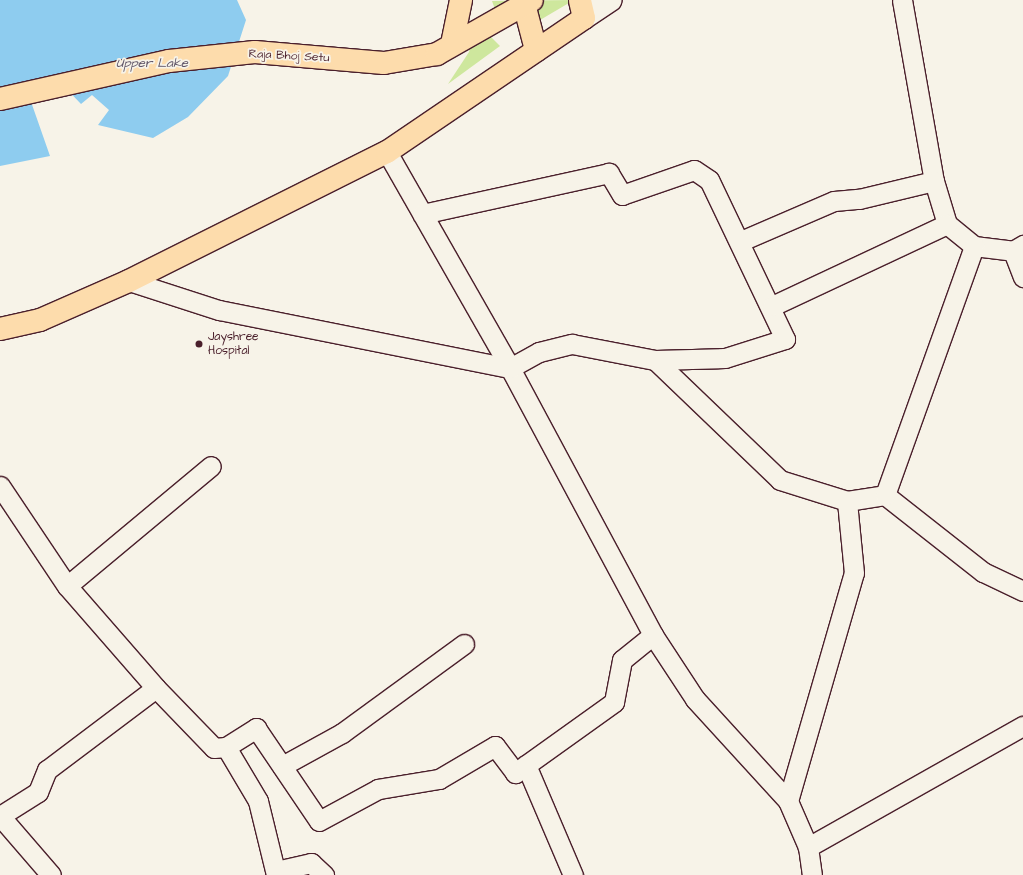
<!DOCTYPE html>
<style>
body{margin:0}
#map{position:relative;width:1023px;height:875px;overflow:hidden;background:#f7f3e8;font-family:"Architects Daughter",sans-serif}
div>[style]{position:absolute}
[style*='--x']{left:calc(var(--x)*1px);top:calc(var(--y)*1px);width:calc(var(--w)*1px);rotate:calc(var(--a)*1deg)}
.green>*{inset:0;background:#cee79d}
.water>*{inset:0;background:#8eccef}
.roads{filter:drop-shadow(1px 0 #4a1f2b) drop-shadow(-1px 0 #4a1f2b) drop-shadow(0 1px #4a1f2b) drop-shadow(0 -1px #4a1f2b)}
.minor>*{height:19px;margin:-9.5px;padding:0 9.5px;transform-origin:9.5px;border-radius:9.5px;background:#f7f3e8}
.secondary>*{height:22px;margin:-11px;padding:0 11px;transform-origin:11px;border-radius:11px;background:#f7f3e8}
.primary>*{height:22px;margin:-11px;padding:0 11px;transform-origin:11px;border-radius:11px;background:#fddcac}
.dots>*{width:11px;height:11px;translate:-50% -50%;box-sizing:border-box;border:2px solid #f7f3e8;border-radius:50%}
span{translate:-50% -50%;white-space:nowrap;text-align:center;line-height:1.15;-webkit-text-stroke:3.5px #f7f3e8;paint-order:stroke}
.street-label{font-size:12px;color:#4a1f2b}
.poi-label{font-size:12px;color:#4a1f2b}
.left{translate:0 -50%;text-align:left}
.water-label{font-size:13px;color:#5e5366;font-style:italic}
</style>
<div id="map">
<div class="green">
<div style="clip-path:polygon(574px 0,535px 23px,512px 23px,497px 15px,492px 1px)"></div>
<div style="clip-path:polygon(475px 21px,500px 46px,448px 84px,469px 52px)"></div>
</div>
<div class="water">
<div style="clip-path:polygon(0 0,237px 0,246px 20px,228px 76px,188px 117px,153px 138px,98px 125px,109px 110px,92px 95px,81px 104px,58px 80px,29px 96px,50px 156px,0 166px)"></div>
</div>
<div class="roads">
<div class="minor">
<div style="--x:902;--y:0;--w:184;--a:80"></div>
<div style="--x:934;--y:181;--w:45;--a:73.2"></div>
<div style="--x:947;--y:224;--w:35;--a:39"></div>
<div style="--x:974;--y:246;--w:39;--a:7"></div>
<div style="--x:1013;--y:251;--w:12;--a:-31"></div>
<div style="--x:387;--y:152;--w:249;--a:60.3"></div>
<div style="--x:510;--y:368;--w:303;--a:61.8"></div>
<div style="--x:653;--y:635;--w:77;--a:56.7"></div>
<div style="--x:695;--y:699;--w:138;--a:47.6"></div>
<div style="--x:788;--y:801;--w:50;--a:66.5"></div>
<div style="--x:808;--y:847;--w:28;--a:82"></div>
<div style="--x:741;--y:241;--w:101;--a:-23.3"></div>
<div style="--x:834;--y:201;--w:25;--a:-5"></div>
<div style="--x:859;--y:199;--w:77;--a:-13.5"></div>
<div style="--x:1013;--y:251;--w:28;--a:69"></div>
<div style="--x:129;--y:281;--w:95;--a:17.9"></div>
<div style="--x:219;--y:310;--w:297;--a:11.3"></div>
<div style="--x:510;--y:368;--w:33;--a:-29"></div>
<div style="--x:539;--y:352;--w:34;--a:-14"></div>
<div style="--x:572;--y:344;--w:85;--a:10.9"></div>
<div style="--x:655;--y:360;--w:70;--a:-1.6"></div>
<div style="--x:725;--y:358;--w:63;--a:-17.6"></div>
<div style="--x:785;--y:339;--w:176;--a:-115.5"></div>
<div style="--x:709;--y:180;--w:18;--a:-146"></div>
<div style="--x:694;--y:170;--w:76;--a:160.9"></div>
<div style="--x:622;--y:195;--w:26;--a:-121"></div>
<div style="--x:609;--y:173;--w:191;--a:167.6"></div>
<div style="--x:772;--y:306;--w:193;--a:-25.1"></div>
<div style="--x:655;--y:360;--w:173;--a:43.8"></div>
<div style="--x:780;--y:480;--w:70;--a:17.4"></div>
<div style="--x:847;--y:501;--w:38;--a:-9"></div>
<div style="--x:885;--y:495;--w:125;--a:38.2"></div>
<div style="--x:983;--y:572;--w:44;--a:25.4"></div>
<div style="--x:0;--y:486;--w:120;--a:56.2"></div>
<div style="--x:67;--y:586;--w:135;--a:48.9"></div>
<div style="--x:156;--y:688;--w:83;--a:46"></div>
<div style="--x:214;--y:748;--w:12;--a:-5"></div>
<div style="--x:226;--y:747;--w:36;--a:-32"></div>
<div style="--x:256;--y:728;--w:112;--a:55.9"></div>
<div style="--x:319;--y:821;--w:67;--a:-28.5"></div>
<div style="--x:378;--y:789;--w:62;--a:-9.3"></div>
<div style="--x:439;--y:779;--w:65;--a:-30.5"></div>
<div style="--x:495;--y:746;--w:34;--a:53"></div>
<div style="--x:515;--y:773;--w:122;--a:-35.6"></div>
<div style="--x:614;--y:702;--w:43;--a:-79.2"></div>
<div style="--x:622;--y:660;--w:40;--a:-39"></div>
<div style="--x:885;--y:495;--w:264;--a:-70.3"></div>
<div style="--x:67;--y:586;--w:187;--a:-39.8"></div>
<div style="--x:226;--y:747;--w:63;--a:59.3"></div>
<div style="--x:258;--y:801;--w:76;--a:76.3"></div>
<div style="--x:526;--y:765;--w:120;--a:66.9"></div>
<div style="--x:282;--y:766;--w:68;--a:-28.8"></div>
<div style="--x:342;--y:733;--w:151;--a:-36.1"></div>
<div style="--x:788;--y:801;--w:237;--a:-73.9"></div>
<div style="--x:854;--y:573;--w:72;--a:-95.6"></div>
<div style="--x:0;--y:816;--w:45;--a:-32.3"></div>
<div style="--x:38;--y:792;--w:24;--a:-68"></div>
<div style="--x:47;--y:770;--w:136;--a:-37"></div>
<div style="--x:0;--y:816;--w:78;--a:49.2"></div>
<div style="--x:808;--y:847;--w:247;--a:-29.4"></div>
<div style="--x:276;--y:871;--w:36;--a:-13"></div>
<div style="--x:311;--y:863;--w:18;--a:43"></div>
</div>
<div class="secondary">
<div style="--x:584;--y:18;--w:32;--a:-34"></div>
</div>
<div class="primary">
<div style="--x:523;--y:0;--w:52;--a:75.4"></div>
<div style="--x:452;--y:44;--w:45;--a:-78.4"></div>
<div style="--x:0;--y:99;--w:173;--a:-12.7"></div>
<div style="--x:169;--y:61;--w:86;--a:-6"></div>
<div style="--x:255;--y:52;--w:129;--a:4.9"></div>
<div style="--x:384;--y:63;--w:54;--a:-9.6"></div>
<div style="--x:437;--y:54;--w:109;--a:-29.6"></div>
<div style="--x:0;--y:329;--w:41;--a:-12.7"></div>
<div style="--x:40;--y:320;--w:97;--a:-23.7"></div>
<div style="--x:129;--y:281;--w:288;--a:-26.6"></div>
<div style="--x:387;--y:152;--w:238;--a:-34.2"></div>
<div style="--x:584;--y:18;--w:18;--a:-103"></div>
</div>
</div>
<div class="dots">
<div style="left:199px;top:344px;background:#4a1f2b"></div>
</div>
<div class="street-label">
<span style="left:289px;top:56px;rotate:3deg">Raja Bhoj Setu</span>
</div>
<div class="poi-label">
<span class="left" style="left:208px;top:344px">Jayshree<br>Hospital</span>
</div>
<div class="water-label">
<span style="left:152px;top:63px">Upper Lake</span>
</div>
</div>
